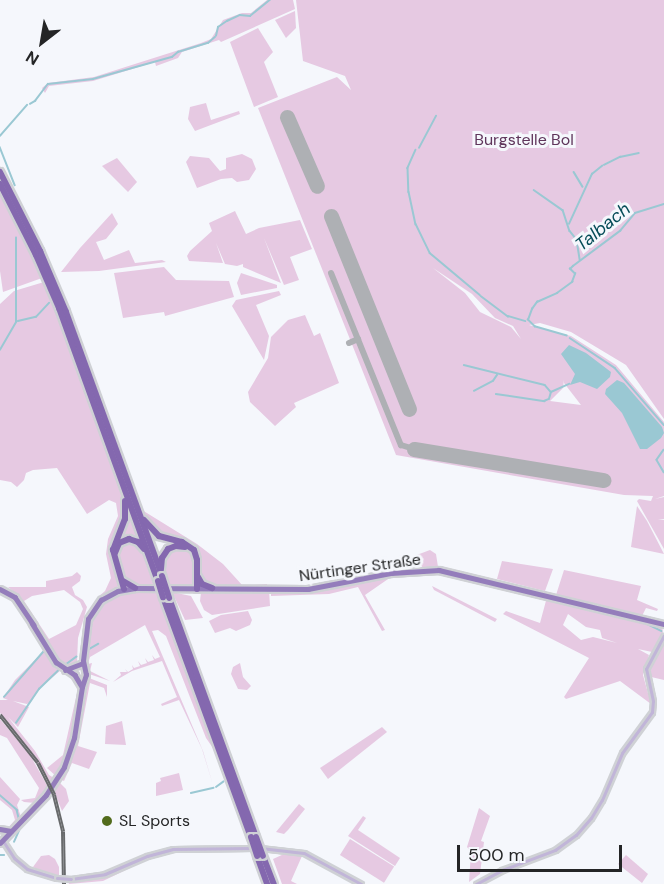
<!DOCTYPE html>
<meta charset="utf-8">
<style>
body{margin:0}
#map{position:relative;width:664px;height:884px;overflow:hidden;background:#f5f7fc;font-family:"DM Sans",sans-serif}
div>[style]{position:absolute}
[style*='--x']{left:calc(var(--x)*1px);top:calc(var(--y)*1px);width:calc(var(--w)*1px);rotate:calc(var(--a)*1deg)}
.green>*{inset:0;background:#e6c9e2;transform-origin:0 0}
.water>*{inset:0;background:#9ac8d3}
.stream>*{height:1.5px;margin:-0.75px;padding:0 0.75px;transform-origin:0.75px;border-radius:0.75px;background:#9ac8d3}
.taxiway>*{height:6px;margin:-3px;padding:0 3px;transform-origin:3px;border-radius:3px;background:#aeb0b4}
.runway>*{height:15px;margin:-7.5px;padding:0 7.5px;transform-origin:7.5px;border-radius:7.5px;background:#aeb0b4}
.roads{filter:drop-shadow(2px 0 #cfd1d5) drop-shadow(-2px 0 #cfd1d5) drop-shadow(0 2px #cfd1d5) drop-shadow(0 -2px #cfd1d5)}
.minor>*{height:3px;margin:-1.5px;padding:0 1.5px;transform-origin:1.5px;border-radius:1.5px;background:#c1b5d8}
.major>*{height:4.5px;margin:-2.25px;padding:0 2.25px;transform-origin:2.25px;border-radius:2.25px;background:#947dbb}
.highway>*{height:6px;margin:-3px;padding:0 3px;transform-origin:3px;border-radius:3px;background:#8468af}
.rail>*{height:4px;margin-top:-2px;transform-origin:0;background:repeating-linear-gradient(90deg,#f5f7fc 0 4.5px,#686a6c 0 9px);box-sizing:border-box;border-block:2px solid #686a6c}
.bridges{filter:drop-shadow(2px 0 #cfd1d5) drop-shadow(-2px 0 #cfd1d5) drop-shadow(0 2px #cfd1d5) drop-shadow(0 -2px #cfd1d5)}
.minor-bridge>*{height:3px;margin:-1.5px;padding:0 1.5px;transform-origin:1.5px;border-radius:1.5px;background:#c1b5d8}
.highway-bridge>*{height:6px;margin:-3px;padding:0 3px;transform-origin:3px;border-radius:3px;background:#8468af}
.dots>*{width:16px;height:16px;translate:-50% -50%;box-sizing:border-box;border:3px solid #f5f7fc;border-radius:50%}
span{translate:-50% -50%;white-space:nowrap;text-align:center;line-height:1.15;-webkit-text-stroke:6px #f5f7fc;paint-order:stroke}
.park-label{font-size:16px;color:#5f355b}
.street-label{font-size:16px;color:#242526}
.poi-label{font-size:16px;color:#242526}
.left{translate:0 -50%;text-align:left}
.water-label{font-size:18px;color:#064c58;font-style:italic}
.north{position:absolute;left:12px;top:12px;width:60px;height:60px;-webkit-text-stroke:4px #f5f7fc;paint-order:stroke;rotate:211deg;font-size:16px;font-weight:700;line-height:24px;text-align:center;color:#242526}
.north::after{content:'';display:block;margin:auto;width:21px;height:27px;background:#242526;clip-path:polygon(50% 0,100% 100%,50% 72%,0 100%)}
.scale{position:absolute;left:457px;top:845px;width:165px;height:27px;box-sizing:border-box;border:3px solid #242526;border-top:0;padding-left:8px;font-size:18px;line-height:21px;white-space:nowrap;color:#242526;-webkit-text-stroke:4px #f5f7fc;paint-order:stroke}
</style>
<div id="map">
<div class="green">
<div style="clip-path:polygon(267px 0,293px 0,295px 9px,221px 42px,219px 40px,182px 52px,178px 58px,156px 66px,155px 62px,93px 81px,49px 86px,45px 93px,42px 88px,48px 83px,94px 77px,201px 43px,211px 39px,223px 20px,242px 13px,251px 13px)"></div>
<div style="clip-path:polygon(evenodd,296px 0,664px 0,664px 419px,626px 365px,571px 332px,540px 323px,529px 325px,571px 336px,616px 365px,664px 422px,664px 496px,655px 499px,664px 497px,664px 519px,658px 520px,664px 520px,664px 549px,637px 501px,639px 499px,651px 501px,653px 496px,624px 495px,396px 455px,258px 108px,337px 77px,351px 90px,345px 76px,303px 61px,296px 0,433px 268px,472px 294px,495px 318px,513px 326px,521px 339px,511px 327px,480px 312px,465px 293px,433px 268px,296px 0,564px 380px,564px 383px,581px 405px,550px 401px,563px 388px,564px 380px)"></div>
<div style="clip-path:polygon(295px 11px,296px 28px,286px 38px,275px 20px)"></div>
<div style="clip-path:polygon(258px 28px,273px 52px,264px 62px,278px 97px,254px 107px,230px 42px)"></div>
<div style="clip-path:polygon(206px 103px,211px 120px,239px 111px,240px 114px,195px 131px,188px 119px,190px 107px)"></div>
<div style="clip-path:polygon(242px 154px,252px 159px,256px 169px,249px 180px,237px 182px,232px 178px,221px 179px,197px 188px,186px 162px,190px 156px,209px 158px,220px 171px,226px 169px,226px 158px)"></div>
<div style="clip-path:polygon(117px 158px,137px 182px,128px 192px,102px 166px)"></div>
<div style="clip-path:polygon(0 194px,42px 278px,3px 292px,0 271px)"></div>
<div style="clip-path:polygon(235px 211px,246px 234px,259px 228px,300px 220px,312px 249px,290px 257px,299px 280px,284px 285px,264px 238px,281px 283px,243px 267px,243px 264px,237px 266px,225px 264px,216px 243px,223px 263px,189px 261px,187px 256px,190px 251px,212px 231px,209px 223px)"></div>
<div style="clip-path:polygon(112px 213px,118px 224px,106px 239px,96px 242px,104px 260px,129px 250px,135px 263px,162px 260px,166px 262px,99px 271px,61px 272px,80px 248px)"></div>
<div style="clip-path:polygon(164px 267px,176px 280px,229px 281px,234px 297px,165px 316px,164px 312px,123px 318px,114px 273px)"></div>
<div style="clip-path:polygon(241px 273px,277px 285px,277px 288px,241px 295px,237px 283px)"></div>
<div style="clip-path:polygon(44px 282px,72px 357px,154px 585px,120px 583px,119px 586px,98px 597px,105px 591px,111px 578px,106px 554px,108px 539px,118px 516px,116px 503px,109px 500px,87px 514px,57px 468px,33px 470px,26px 473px,24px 480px,17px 487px,11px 482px,0 480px,0 304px,14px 291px)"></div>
<div style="clip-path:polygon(279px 291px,281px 295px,256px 305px,269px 336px,264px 360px,232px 306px,236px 300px)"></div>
<div style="clip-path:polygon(305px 315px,314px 336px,320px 333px,339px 383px,294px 403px,296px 407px,275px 426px,250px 402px,248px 392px,268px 358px,271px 337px,288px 320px)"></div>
<div style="clip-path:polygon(637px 506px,647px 521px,664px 554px,631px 547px)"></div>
<div style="clip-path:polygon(142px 510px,197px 544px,223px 564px,243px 586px,267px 584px,267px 588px,206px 585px,201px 580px,200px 562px,194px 548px,153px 530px)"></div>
<div style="clip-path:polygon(183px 548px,193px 555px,193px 584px,170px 586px,163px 572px,162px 559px,169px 549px)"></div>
<div style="clip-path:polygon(430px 550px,436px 554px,438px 567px,423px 568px,414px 556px)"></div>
<div style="clip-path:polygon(502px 561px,553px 569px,545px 591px,497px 579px)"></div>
<div style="clip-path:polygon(564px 570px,641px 586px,637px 600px,658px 609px,657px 611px,646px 608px,642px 616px,556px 595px)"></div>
<div style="clip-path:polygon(evenodd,77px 572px,81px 576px,80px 581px,72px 587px,75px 595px,83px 600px,87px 607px,78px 638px,77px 662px,66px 667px,53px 653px,38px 626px,16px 596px,21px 599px,20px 597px,8px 587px,46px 587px,46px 581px,72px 576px,77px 572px,64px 590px,80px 602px,83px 609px,76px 625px,49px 639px,24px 601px,32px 596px,64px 590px)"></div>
<div style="clip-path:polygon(422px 572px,391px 577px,365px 595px,385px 630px,382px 631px,358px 587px,329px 594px,271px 596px,271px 590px,316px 590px,391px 575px)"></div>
<div style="clip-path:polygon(432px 586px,497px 619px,495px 622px,434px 590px)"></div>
<div style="clip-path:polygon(133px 590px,156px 592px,215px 751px,206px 738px,166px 636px,158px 630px,152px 631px,203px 751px,213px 785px,202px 749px,179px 700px,162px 706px,161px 704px,177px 697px,162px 661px,132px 671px,113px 682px,121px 675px,120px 672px,127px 672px,125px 669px,128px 672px,133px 669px,132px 665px,134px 668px,140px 666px,138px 661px,141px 665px,147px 663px,145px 658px,148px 662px,154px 660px,152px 655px,155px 659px,160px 657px,145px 625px,90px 657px,88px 664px,92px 663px,90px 671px,110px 681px,89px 674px,85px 668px,87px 632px,91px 616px,102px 602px,114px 595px)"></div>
<div style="clip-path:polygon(269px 590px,270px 606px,212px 615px,204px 610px,200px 601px,201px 592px,204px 591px)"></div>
<div style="clip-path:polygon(172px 592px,191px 596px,203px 618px,185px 620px)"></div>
<div style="clip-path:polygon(evenodd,547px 597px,662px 625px,663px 634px,652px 652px,638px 649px,649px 655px,643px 675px,651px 704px,620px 681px,566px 699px,564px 697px,589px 658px,503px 614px,506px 611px,540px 623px,547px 597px,568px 614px,586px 627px,600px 630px,602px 638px,617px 643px,593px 637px,581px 640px,563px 625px,568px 614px)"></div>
<div style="clip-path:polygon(248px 611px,252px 620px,250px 625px,236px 631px,230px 628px,215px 633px,209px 621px,221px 615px)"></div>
<div style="clip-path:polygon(664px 639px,664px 680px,647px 676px,651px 660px)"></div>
<div style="clip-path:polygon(38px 641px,43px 644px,61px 670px,39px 689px,31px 702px,27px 704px,13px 701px,29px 707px,18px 727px,8px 717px,35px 751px,49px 775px,54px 778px,50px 784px,28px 748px,0 713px,0 700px,8px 700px,3px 698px,15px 680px,45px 650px)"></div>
<div style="clip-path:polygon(240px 663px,243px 677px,251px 686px,247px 690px,238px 689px,231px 674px,233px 667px)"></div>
<div style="clip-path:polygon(89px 678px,107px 685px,107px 697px,104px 688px,90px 683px,78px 746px,97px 752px,89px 769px,72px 763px,64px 781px,60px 779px,77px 734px,84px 683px)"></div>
<div style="clip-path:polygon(79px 684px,71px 743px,57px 777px,47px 768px,63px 755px)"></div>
<div style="clip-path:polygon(0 719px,30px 755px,48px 787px,35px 803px,24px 802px,21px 800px,35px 798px,39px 788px,7px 738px,0 735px)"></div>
<div style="clip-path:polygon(122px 721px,126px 745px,105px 744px,106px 726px)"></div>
<div style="clip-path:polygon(382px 727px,387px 732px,328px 779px,320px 768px)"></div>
<div style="clip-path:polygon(179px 773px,183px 790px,156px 796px,156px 783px,161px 781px,160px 778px)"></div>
<div style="clip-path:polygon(0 777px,20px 799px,17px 805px,21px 817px,7px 829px,15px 820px,12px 810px,0 800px)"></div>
<div style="clip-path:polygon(59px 782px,66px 789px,69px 801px,62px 811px,54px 791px)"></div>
<div style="clip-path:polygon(299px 804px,305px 809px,288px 830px,284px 834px,276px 832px)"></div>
<div style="clip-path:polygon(479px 808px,490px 816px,481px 841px,484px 842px,480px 874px,469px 882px,471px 852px,467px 847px)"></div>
<div style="clip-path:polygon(363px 816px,366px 818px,358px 830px,400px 858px,395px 866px,348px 836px)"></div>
<div style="left:350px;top:839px;width:52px;height:19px;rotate:32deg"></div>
<div style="clip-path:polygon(284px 854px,302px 856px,291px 881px,297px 884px,282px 884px,273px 859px)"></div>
<div style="clip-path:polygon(49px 855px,55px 859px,59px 867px,59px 876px,47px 875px,33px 867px,41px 856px)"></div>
<div style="clip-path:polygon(626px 855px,648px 874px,642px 883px,618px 864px)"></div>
<div style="clip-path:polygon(155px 856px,103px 881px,69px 884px,68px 881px,107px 875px)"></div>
</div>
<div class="water">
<div style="clip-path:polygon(569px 345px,586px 353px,611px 372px,610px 377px,597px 389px,580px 382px,570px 385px,575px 374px,561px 354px)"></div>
<div style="clip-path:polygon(617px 380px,624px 383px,662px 427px,664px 433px,661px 438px,647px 449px,640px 449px,622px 413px,605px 394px,606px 389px)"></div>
</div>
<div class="stream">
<div style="--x:216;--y:36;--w:9;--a:-77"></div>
<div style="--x:218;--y:27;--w:11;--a:-34"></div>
<div style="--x:227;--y:21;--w:14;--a:-25"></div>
<div style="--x:240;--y:15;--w:10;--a:6"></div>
<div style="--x:250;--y:16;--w:26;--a:-39"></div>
<div style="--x:30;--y:104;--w:6;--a:-31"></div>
<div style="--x:35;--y:101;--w:21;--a:-53"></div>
<div style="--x:48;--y:84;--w:45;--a:-6.3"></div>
<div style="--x:93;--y:79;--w:82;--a:-15.6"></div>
<div style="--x:172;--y:57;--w:8;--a:-40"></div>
<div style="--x:178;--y:52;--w:31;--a:-17"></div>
<div style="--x:208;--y:43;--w:9;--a:-41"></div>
<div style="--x:0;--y:136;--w:41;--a:-48.9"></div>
<div style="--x:0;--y:147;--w:41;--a:68.5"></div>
<div style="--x:419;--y:148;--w:36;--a:-62"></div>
<div style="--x:416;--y:150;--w:20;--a:114"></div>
<div style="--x:408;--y:168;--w:24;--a:88"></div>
<div style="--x:409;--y:192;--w:33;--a:78"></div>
<div style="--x:416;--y:224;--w:32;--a:64"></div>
<div style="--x:430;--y:253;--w:65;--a:40"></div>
<div style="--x:604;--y:165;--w:18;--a:-27"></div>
<div style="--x:620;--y:157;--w:19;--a:-12"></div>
<div style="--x:574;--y:172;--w:17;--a:59"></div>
<div style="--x:534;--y:190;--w:35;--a:35"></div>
<div style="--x:563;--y:210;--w:22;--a:72"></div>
<div style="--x:570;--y:231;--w:11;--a:52"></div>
<div style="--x:577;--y:240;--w:20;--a:81"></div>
<div style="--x:569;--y:224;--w:55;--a:-65.3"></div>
<div style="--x:592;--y:174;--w:13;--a:-39"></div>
<div style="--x:481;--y:296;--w:34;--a:37"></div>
<div style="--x:508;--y:316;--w:18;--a:16"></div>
<div style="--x:18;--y:321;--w:18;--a:-13"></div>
<div style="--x:36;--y:317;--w:19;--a:-47"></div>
<div style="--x:567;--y:336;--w:33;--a:-164"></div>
<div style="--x:535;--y:327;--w:10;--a:-135"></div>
<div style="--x:528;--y:320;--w:12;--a:-70"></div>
<div style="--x:532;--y:309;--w:9;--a:-54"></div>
<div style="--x:537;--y:302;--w:22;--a:-24"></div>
<div style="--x:557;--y:293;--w:19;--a:-36"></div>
<div style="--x:572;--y:282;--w:9;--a:-69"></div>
<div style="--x:575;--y:274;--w:7;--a:-135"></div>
<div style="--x:570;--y:269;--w:4;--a:-45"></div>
<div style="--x:573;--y:266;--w:59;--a:-36.7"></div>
<div style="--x:620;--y:231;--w:23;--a:-50"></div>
<div style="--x:635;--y:213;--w:30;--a:-17"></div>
<div style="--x:570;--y:338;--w:54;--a:33.7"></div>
<div style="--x:615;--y:368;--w:75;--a:49.3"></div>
<div style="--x:0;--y:350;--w:32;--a:-60"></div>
<div style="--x:16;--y:322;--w:84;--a:-90"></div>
<div style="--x:464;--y:365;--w:83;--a:13.9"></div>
<div style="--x:545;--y:385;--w:9;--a:49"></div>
<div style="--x:474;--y:391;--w:21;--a:-28"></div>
<div style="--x:493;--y:381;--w:7;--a:-56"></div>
<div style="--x:496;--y:394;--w:49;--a:8.3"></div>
<div style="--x:544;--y:401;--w:5;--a:-22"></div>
<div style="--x:549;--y:399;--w:7;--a:-74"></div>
<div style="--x:551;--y:392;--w:20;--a:-24"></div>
<div style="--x:664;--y:450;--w:12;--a:125"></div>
<div style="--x:657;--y:460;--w:14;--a:60"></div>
<div style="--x:639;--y:620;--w:25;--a:26"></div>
<div style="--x:86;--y:651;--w:14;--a:-30"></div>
<div style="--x:65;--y:665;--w:14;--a:-36"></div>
<div style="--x:4;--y:697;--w:61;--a:-49"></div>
<div style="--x:16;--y:723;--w:41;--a:-55.9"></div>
<div style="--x:39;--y:689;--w:30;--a:-44"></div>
<div style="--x:216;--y:787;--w:9;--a:-36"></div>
<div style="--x:191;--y:793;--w:23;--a:-13"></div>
<div style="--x:0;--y:795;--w:23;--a:41"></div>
<div style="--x:17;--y:810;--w:8;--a:76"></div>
<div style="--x:14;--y:842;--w:17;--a:-66"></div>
<div style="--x:0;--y:855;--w:4;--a:0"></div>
</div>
<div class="taxiway">
<div style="--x:331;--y:273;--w:186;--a:67.9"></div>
<div style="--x:401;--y:445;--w:14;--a:17"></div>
<div style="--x:349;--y:343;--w:10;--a:-24"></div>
</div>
<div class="runway">
<div style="--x:287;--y:117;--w:75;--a:66.5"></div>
<div style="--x:331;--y:216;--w:208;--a:68"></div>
<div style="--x:414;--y:449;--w:192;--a:9.3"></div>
</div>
<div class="roads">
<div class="minor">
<div style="--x:3;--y:841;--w:20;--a:57"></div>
<div style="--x:14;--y:858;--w:17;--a:40"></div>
<div style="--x:27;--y:869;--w:31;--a:17"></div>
<div style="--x:260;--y:848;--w:44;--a:6.5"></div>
<div style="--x:304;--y:853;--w:65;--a:28.5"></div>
<div style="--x:71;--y:879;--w:34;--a:-8"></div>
<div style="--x:105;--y:874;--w:46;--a:-23.2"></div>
<div style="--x:147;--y:856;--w:27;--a:-15"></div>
<div style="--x:173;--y:849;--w:80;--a:-0.7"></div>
<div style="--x:476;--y:884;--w:30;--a:-28"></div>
<div style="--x:502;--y:870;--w:57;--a:-20.7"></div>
<div style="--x:555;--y:850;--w:26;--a:-36"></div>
<div style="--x:576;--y:835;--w:23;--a:-49"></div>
<div style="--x:591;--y:818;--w:21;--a:-59"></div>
<div style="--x:602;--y:800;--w:51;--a:-66.9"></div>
<div style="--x:622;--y:753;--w:51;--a:-53.8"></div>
<div style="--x:652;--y:712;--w:11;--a:-85"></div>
<div style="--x:653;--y:701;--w:33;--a:-102"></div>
<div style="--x:646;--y:669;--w:38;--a:-62"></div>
</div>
<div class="major">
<div style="--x:0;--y:589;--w:17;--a:28"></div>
<div style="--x:15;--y:597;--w:34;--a:56"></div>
<div style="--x:32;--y:623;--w:46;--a:58.4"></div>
<div style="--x:56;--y:662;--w:23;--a:34"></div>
<div style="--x:75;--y:675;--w:12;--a:59"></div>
<div style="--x:65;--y:670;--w:19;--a:-21"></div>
<div style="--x:0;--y:829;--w:11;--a:10"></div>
<div style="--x:0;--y:843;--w:66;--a:-46.2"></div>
<div style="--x:46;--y:795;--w:33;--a:-57"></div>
<div style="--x:64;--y:767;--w:31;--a:-71"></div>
<div style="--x:74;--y:738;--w:52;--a:-81.1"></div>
<div style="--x:82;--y:687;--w:13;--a:-72"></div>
<div style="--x:86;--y:675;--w:14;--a:-102"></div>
<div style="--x:83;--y:661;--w:42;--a:-83.2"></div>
<div style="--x:88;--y:619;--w:23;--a:-56"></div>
<div style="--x:101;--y:600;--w:19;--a:-28"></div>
<div style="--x:118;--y:591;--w:17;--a:-10"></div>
<div style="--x:135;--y:588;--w:173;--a:0.3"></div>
<div style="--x:308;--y:589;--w:85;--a:-10.9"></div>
<div style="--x:391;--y:573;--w:48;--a:-3.6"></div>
<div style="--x:439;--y:570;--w:231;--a:13.5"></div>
</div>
<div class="highway">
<div style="--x:0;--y:172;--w:89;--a:63.1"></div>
<div style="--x:40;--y:251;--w:66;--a:66.9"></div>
<div style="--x:66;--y:312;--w:281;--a:70"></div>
<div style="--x:0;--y:184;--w:80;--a:63.1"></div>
<div style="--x:36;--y:255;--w:58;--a:66.5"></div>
<div style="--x:59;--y:308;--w:290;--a:70.1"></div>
<div style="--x:144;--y:520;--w:22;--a:47"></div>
<div style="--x:159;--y:536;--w:24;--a:15"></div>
<div style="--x:182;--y:542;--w:14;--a:34"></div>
<div style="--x:194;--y:550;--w:10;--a:73"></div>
<div style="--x:197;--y:560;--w:29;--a:90"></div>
<div style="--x:115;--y:553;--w:11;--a:-68"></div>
<div style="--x:119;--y:543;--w:11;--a:-22"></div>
<div style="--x:129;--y:539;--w:9;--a:18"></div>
<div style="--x:138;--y:542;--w:9;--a:49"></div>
<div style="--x:161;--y:569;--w:11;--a:-85"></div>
<div style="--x:162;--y:558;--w:11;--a:-56"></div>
<div style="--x:168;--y:549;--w:9;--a:-21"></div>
<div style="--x:176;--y:546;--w:9;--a:6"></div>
<div style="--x:198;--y:577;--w:8;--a:60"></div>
<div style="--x:202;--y:584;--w:11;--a:22"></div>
<div style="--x:123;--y:581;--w:14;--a:30"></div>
<div style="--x:124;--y:589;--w:41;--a:-105.8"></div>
<div style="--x:113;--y:550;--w:33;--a:-69"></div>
<div style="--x:125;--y:519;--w:18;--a:-90"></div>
<div style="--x:163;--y:597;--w:256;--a:69.9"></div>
<div style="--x:169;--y:598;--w:254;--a:70"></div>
<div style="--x:257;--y:856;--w:30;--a:70"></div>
<div style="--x:263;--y:856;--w:30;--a:69"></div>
</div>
</div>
<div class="rail">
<div style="--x:0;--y:715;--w:61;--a:51.6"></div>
<div style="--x:38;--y:763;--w:36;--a:63"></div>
<div style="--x:54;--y:795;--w:38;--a:76"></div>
<div style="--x:63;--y:832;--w:52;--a:88.9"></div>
</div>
<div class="bridges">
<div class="minor-bridge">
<div style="--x:57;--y:878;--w:14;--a:4"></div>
</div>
<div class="highway-bridge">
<div style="--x:162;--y:576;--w:23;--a:72"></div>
<div style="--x:158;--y:581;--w:17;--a:73"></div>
<div style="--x:251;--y:837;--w:20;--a:72"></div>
<div style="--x:256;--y:837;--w:20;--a:70"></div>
</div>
</div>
<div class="dots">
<div style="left:107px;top:821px;background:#526b1c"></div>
</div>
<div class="park-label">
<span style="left:524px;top:140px">Burgstelle Bol</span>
</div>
<div class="street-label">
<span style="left:360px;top:568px;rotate:-8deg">Nürtinger Straße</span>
</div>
<div class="poi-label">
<span class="left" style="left:119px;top:821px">SL Sports</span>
</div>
<div class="water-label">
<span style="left:603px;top:227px;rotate:-39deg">Talbach</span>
</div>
<div class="north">N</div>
<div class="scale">500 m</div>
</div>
